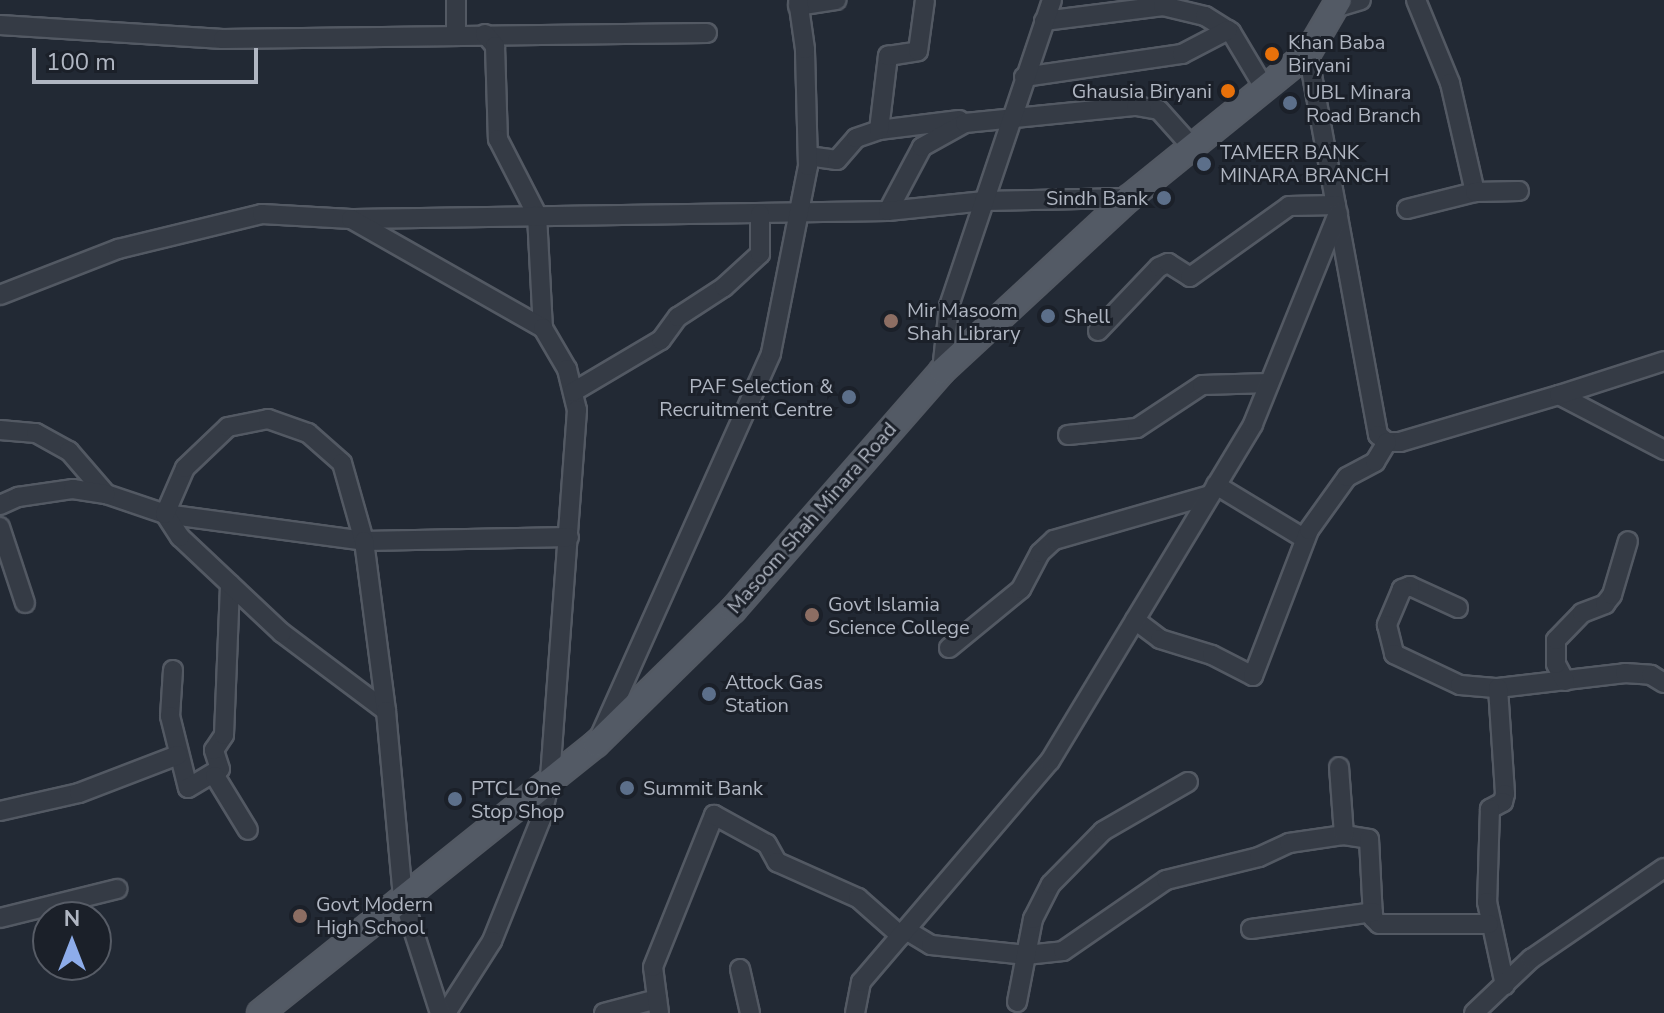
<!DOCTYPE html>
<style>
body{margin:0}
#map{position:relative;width:1664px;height:1013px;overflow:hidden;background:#222934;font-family:"Nunito Sans",sans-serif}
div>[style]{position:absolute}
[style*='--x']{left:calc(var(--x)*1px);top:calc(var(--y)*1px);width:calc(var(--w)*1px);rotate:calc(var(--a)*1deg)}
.roads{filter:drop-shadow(2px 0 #535963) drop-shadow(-2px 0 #535963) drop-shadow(0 2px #535963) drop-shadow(0 -2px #535963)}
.minor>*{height:18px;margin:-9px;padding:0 9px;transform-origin:9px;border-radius:9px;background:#353b45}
.major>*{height:24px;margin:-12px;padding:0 12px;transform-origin:12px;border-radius:12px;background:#535a65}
.dots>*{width:22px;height:22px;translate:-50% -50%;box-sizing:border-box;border:4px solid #1b2029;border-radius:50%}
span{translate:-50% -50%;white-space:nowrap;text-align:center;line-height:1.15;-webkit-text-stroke:6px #1b2029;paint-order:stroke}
.poi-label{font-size:20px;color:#b0b6c2}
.left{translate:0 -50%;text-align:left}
.right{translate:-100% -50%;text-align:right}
.street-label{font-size:20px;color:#b0b6c2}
.north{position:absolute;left:32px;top:901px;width:80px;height:80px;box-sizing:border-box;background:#1b2029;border:2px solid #575c66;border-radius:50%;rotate:0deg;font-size:22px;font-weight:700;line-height:32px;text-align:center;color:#b0b6c2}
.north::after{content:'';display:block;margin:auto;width:28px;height:36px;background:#8dacea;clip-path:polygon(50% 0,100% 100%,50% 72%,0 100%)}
.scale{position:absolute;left:32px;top:48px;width:226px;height:36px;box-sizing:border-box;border:4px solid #b0b6c2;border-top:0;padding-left:10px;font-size:24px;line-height:28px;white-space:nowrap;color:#b0b6c2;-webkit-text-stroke:6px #1b2029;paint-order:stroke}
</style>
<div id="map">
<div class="roads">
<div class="minor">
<div style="--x:1416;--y:0;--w:90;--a:67.7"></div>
<div style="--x:1450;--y:83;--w:112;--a:77.1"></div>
<div style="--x:798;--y:6;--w:39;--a:-9"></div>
<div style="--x:1335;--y:8;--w:27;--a:-17"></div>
<div style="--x:1044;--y:21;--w:120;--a:-7.2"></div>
<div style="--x:1163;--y:6;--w:43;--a:13.4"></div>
<div style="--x:1205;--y:16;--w:31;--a:32"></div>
<div style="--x:1231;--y:32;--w:66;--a:59.2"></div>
<div style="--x:0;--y:25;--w:223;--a:3.6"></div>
<div style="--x:223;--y:39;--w:484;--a:-0.7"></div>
<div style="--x:485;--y:34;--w:16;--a:50"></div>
<div style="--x:495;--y:46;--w:93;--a:88.2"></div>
<div style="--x:498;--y:139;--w:85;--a:62.8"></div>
<div style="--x:537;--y:215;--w:113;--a:87"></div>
<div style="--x:456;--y:35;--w:35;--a:-90"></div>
<div style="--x:1308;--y:53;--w:388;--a:79.6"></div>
<div style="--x:1378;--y:435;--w:11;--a:38"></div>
<div style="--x:1387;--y:442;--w:13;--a:0"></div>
<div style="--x:1400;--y:442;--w:166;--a:-16.5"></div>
<div style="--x:1559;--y:395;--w:119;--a:27.6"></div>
<div style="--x:1024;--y:77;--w:160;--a:-8.3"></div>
<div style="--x:1182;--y:54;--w:52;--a:-27.6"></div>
<div style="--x:879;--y:130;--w:81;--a:-7.1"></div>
<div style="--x:808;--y:156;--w:29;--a:8"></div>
<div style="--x:837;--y:160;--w:29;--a:-49"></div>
<div style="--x:856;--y:138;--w:24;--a:-19"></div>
<div style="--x:879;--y:130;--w:75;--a:-83.1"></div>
<div style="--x:888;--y:56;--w:30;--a:-9"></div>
<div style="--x:918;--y:51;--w:51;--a:-82.2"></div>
<div style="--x:1407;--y:209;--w:70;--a:-14"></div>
<div style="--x:1475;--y:192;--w:44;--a:-1.3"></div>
<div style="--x:888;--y:211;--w:72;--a:-62"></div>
<div style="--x:922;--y:147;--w:49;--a:-29.2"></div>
<div style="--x:965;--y:123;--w:172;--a:-5.7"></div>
<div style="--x:1136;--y:106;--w:23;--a:10"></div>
<div style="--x:1159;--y:110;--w:51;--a:48.2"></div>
<div style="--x:354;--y:219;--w:534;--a:-0.86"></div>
<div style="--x:888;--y:211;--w:97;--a:-5.9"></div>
<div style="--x:984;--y:201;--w:145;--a:-1.2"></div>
<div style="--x:0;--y:295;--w:127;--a:-21.3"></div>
<div style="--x:118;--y:249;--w:148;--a:-13.7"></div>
<div style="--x:262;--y:214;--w:89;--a:3.2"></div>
<div style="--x:351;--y:219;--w:221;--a:29.6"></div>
<div style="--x:543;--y:328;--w:48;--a:59.7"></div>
<div style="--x:567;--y:369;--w:42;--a:76.3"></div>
<div style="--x:577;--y:410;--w:371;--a:94.2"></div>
<div style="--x:550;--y:780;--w:40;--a:103"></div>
<div style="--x:541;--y:819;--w:131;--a:111.9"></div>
<div style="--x:492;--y:941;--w:85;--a:122.6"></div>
<div style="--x:1098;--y:331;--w:88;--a:-46.4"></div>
<div style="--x:1159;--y:267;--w:10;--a:-24"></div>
<div style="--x:1168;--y:263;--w:26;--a:32"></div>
<div style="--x:1190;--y:277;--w:122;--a:-35.6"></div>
<div style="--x:1289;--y:206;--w:47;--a:-1.2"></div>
<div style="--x:942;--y:371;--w:65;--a:-83.9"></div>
<div style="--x:949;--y:306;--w:323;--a:-71.4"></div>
<div style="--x:573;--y:392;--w:102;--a:-30.6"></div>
<div style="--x:661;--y:340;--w:29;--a:-54"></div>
<div style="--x:678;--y:317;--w:55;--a:-33.1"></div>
<div style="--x:724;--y:287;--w:49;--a:-42.5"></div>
<div style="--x:760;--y:254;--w:40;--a:-90"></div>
<div style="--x:1559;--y:395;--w:110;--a:-17.9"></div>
<div style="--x:0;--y:430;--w:36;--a:5"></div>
<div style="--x:36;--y:433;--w:38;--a:29"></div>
<div style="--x:69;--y:451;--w:57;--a:49.3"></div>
<div style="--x:106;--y:494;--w:62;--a:18.7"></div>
<div style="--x:165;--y:514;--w:201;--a:7.7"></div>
<div style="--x:364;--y:541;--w:205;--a:-1.1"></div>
<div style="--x:1068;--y:435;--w:69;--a:-5.8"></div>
<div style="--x:1137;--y:428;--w:78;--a:-33.5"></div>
<div style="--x:1202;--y:385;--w:67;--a:-1.7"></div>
<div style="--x:1216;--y:485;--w:104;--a:31.2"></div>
<div style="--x:0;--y:505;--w:20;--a:-24"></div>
<div style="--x:18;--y:497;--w:56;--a:-8.3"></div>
<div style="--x:73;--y:489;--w:33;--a:9"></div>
<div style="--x:0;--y:527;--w:80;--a:71.8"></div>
<div style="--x:1458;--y:608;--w:53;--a:-155.4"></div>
<div style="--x:1410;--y:586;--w:9;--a:159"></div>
<div style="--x:1402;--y:589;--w:39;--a:113"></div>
<div style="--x:1387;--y:625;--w:30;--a:76"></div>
<div style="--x:1394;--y:654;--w:73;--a:25.2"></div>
<div style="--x:1460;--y:685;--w:38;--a:5"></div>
<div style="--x:1498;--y:688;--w:128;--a:-6.7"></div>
<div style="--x:1625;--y:673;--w:26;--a:4"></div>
<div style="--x:1651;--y:675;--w:15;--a:32"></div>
<div style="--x:1135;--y:620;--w:31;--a:37"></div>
<div style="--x:1160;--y:639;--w:54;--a:17.1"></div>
<div style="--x:1212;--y:655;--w:46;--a:27.1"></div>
<div style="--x:1253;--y:676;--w:156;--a:-69"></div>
<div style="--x:1309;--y:530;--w:65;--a:-54.4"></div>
<div style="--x:1347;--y:477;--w:32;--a:-28"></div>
<div style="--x:1375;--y:462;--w:23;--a:-59"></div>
<div style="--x:949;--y:648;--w:93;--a:-39.3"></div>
<div style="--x:1021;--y:589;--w:41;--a:-62.2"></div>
<div style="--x:1040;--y:553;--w:19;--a:-43"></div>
<div style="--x:1054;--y:540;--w:162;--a:-16.1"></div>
<div style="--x:173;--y:670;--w:46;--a:93.7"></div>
<div style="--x:170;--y:716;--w:74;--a:76"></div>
<div style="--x:188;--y:788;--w:37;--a:-31"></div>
<div style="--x:220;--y:769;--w:20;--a:-108"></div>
<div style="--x:214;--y:750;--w:18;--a:-56"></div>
<div style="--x:224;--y:735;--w:151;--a:-87.7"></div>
<div style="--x:1565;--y:681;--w:19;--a:-118"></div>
<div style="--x:1556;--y:664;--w:24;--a:-90"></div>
<div style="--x:1556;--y:640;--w:37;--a:-46"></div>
<div style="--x:1582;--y:613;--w:25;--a:-21"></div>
<div style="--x:1605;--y:604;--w:11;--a:-52"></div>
<div style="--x:1612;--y:595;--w:56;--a:-73.5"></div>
<div style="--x:1498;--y:688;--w:106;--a:86.2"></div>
<div style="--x:1505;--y:794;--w:8;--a:104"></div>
<div style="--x:1503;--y:802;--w:15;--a:152"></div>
<div style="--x:1490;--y:809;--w:93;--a:91.8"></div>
<div style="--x:1487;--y:902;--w:85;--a:77.8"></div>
<div style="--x:386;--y:711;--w:130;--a:-143.1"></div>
<div style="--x:282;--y:633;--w:140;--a:-136.7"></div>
<div style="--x:180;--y:537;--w:27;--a:-123"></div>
<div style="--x:165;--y:514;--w:50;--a:-66.5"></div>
<div style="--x:185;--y:468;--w:59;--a:-43.6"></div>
<div style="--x:228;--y:427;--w:41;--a:-11.3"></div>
<div style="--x:268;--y:419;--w:42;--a:19.3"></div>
<div style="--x:308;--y:433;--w:45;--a:41.4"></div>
<div style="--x:342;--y:463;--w:81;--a:74.2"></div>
<div style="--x:364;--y:541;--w:171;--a:82.6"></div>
<div style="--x:386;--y:711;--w:188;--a:84.8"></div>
<div style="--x:403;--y:898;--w:121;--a:72.2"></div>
<div style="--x:600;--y:736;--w:419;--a:-65.9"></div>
<div style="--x:771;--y:353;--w:191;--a:-78.8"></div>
<div style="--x:808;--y:166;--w:117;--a:-91.5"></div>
<div style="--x:805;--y:49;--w:49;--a:-98.1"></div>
<div style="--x:215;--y:776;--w:63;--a:58.6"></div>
<div style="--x:0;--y:811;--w:81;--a:-12.8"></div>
<div style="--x:79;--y:793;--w:106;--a:-21"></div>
<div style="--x:1344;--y:835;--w:25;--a:9"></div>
<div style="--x:1369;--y:839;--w:79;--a:87.1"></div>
<div style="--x:1373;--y:918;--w:8;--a:45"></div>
<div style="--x:1379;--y:924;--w:110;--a:0"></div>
<div style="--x:0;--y:918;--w:121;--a:-13.9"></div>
<div style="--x:1251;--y:929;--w:123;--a:-7.9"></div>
<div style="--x:906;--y:930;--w:29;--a:31"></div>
<div style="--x:931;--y:945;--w:96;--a:6"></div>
<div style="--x:1026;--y:955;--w:37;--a:-6"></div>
<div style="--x:1063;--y:951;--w:125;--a:-34.6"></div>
<div style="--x:1166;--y:880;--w:96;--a:-13.9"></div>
<div style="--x:1259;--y:857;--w:33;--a:-25"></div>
<div style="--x:1289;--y:843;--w:56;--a:-8.3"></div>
<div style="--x:1344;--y:835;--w:68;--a:-94.2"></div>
<div style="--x:740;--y:969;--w:45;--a:77.2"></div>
<div style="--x:1017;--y:1002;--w:85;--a:-79.1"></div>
<div style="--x:1033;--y:919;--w:39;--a:-63"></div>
<div style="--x:1051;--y:884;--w:74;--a:-45.5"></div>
<div style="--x:1103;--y:831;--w:98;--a:-30"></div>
<div style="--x:604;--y:1013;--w:55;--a:-14.8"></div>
<div style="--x:659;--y:1013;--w:46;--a:-97.4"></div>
<div style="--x:653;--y:967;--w:164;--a:-68.1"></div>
<div style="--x:714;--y:815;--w:60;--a:28.7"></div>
<div style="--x:767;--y:844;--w:21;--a:61"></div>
<div style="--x:777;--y:862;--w:89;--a:24"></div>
<div style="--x:858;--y:898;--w:57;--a:41.5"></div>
<div style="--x:855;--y:1013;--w:32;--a:-79"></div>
<div style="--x:861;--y:982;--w:291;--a:-49.5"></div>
<div style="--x:1050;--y:761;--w:393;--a:-58.9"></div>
<div style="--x:1253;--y:424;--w:227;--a:-68"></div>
<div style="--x:1474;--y:1013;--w:79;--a:-43.5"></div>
<div style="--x:1531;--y:959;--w:161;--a:-34.4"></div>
</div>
<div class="major">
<div style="--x:260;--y:1013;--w:430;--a:-38.7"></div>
<div style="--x:596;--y:744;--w:192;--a:-44.4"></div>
<div style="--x:733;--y:610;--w:317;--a:-48.8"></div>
<div style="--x:942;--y:371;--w:255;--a:-42.8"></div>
<div style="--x:1129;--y:198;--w:230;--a:-39"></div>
<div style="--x:1308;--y:53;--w:61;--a:-59.7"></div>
</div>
</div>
<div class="dots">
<div style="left:1272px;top:54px;background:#e8710a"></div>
<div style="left:1228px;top:91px;background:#e8710a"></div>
<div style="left:1290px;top:103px;background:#5c6f8a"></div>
<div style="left:1204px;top:164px;background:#5c6f8a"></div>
<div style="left:1164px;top:198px;background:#5c6f8a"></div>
<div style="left:1048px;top:316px;background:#5c6f8a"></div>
<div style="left:891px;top:321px;background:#8d6e63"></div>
<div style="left:849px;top:397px;background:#5c6f8a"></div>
<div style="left:812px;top:615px;background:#8d6e63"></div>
<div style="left:709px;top:694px;background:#5c6f8a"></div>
<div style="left:627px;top:788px;background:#5c6f8a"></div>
<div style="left:455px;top:799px;background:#5c6f8a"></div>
<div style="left:300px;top:916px;background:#8d6e63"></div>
</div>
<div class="poi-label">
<span class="left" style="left:1288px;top:54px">Khan Baba<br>Biryani</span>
<span class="right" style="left:1212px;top:91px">Ghausia Biryani</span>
<span class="left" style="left:1306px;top:104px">UBL Minara<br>Road Branch</span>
<span class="left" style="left:1220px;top:164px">TAMEER BANK<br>MINARA BRANCH</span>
<span class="right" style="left:1148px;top:198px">Sindh Bank</span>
<span class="left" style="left:907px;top:322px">Mir Masoom<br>Shah Library</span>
<span class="left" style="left:1064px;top:316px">Shell</span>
<span class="right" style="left:833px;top:398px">PAF Selection &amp;<br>Recruitment Centre</span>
<span class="left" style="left:828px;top:616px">Govt Islamia<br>Science College</span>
<span class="left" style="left:725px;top:694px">Attock Gas<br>Station</span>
<span class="left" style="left:471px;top:800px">PTCL One<br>Stop Shop</span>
<span class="left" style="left:643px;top:788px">Summit Bank</span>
<span class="left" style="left:316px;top:916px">Govt Modern<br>High School</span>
</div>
<div class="street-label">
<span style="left:812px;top:518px;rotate:-49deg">Masoom Shah Minara Road</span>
</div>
<div class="north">N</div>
<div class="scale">100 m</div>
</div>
